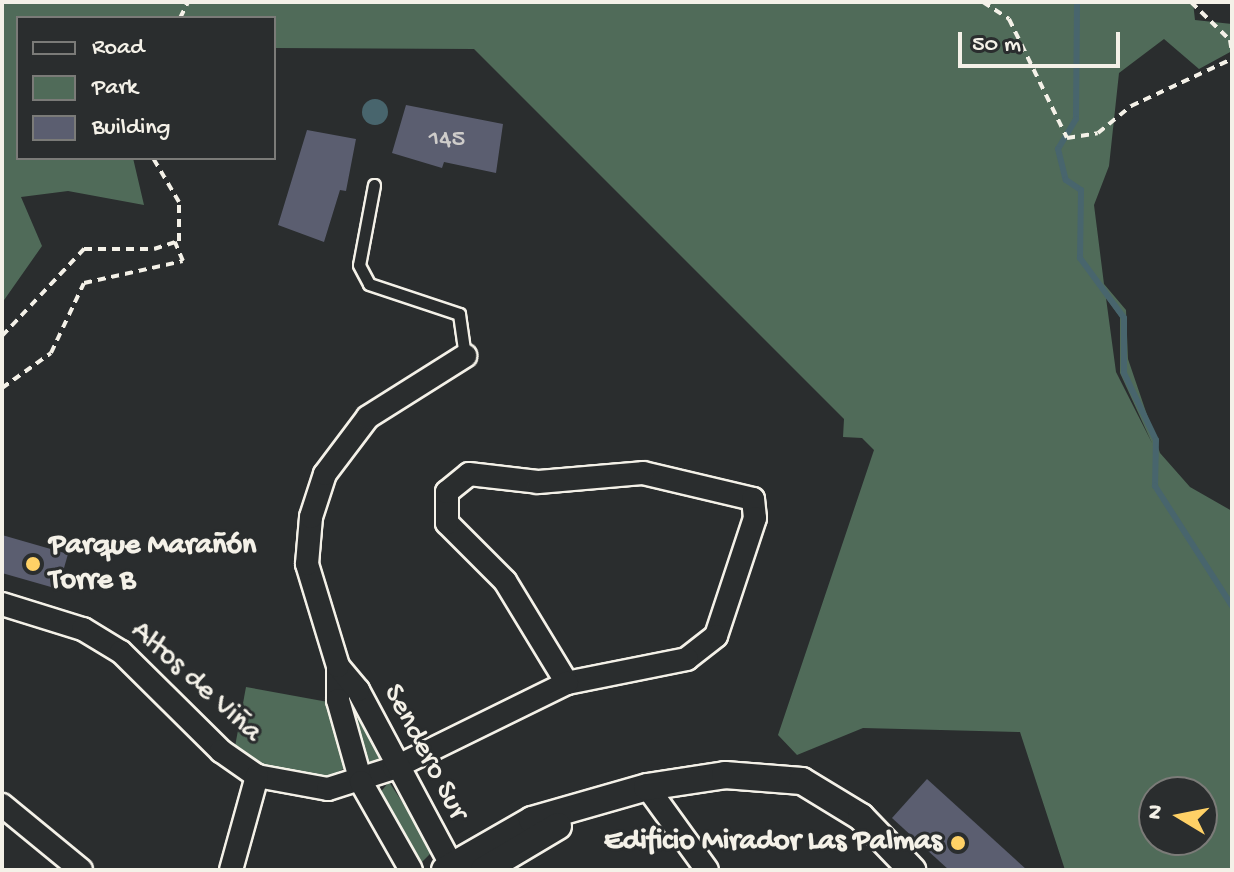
<!DOCTYPE html>
<meta charset="utf-8">
<style>
body{margin:0}
#map{position:relative;width:1234px;height:872px;overflow:hidden;background:#2a2d2e;font-family:"Gochi Hand",sans-serif}
div>[style]{position:absolute}
[style*='--x']{left:calc(var(--x)*1px);top:calc(var(--y)*1px);width:calc(var(--w)*1px);rotate:calc(var(--a)*1deg)}
.green>*{inset:0;background:#506b59}
.water>*{inset:0;background:#48656d}
.round{border-radius:50%}
.stream>*{height:6px;margin:-3px;padding:0 3px;transform-origin:3px;border-radius:3px;background:#48656d}
.building>*{inset:0;background:#5b5e70}
.path>*{height:4px;margin-top:-2px;transform-origin:0;background:repeating-linear-gradient(90deg,#f4f1e8 0 8px,transparent 0 14px)}
.roads{filter:drop-shadow(2px 0 #f4f1e8) drop-shadow(-2px 0 #f4f1e8) drop-shadow(0 2px #f4f1e8) drop-shadow(0 -2px #f4f1e8)}
.service>*{height:11px;margin:-5.5px;padding:0 5.5px;transform-origin:5.5px;border-radius:5.5px;background:#2a2d2e}
.minor>*{height:22px;margin:-11px;padding:0 11px;transform-origin:11px;border-radius:11px;background:#2a2d2e}
.tertiary>*{height:26px;margin:-13px;padding:0 13px;transform-origin:13px;border-radius:13px;background:#2a2d2e}
.dots>*{width:22px;height:22px;translate:-50% -50%;box-sizing:border-box;border:4px solid #2a2d2e;border-radius:50%}
span{translate:-50% -50%;white-space:nowrap;text-align:center;line-height:1.15;-webkit-text-stroke:6px #2a2d2e;paint-order:stroke}
.number-label{font-size:26px;color:#ceccca}
.number-label span{-webkit-text-stroke-width:0}
.poi-label{font-size:30px;color:#f4f1e8;font-weight:700}
.left{translate:0 -50%;text-align:left}
.right{translate:-100% -50%;text-align:right}
.street-label{font-size:30px;color:#f4f1e8}
.frame{position:absolute;inset:0;border:4px solid #f4f1e8;pointer-events:none}
.legend{position:absolute;left:16px;top:16px;width:260px;height:144px;box-sizing:border-box;background:#2a2d2e;border:2px solid #7b7b78;margin:0;padding:10px 14px;list-style:none;font-size:24px;color:#f4f1e8}
.legend li{display:flex;align-items:center;gap:16px;height:40px}
.legend b{width:40px;border:2px solid #7b7b78}
.north{position:absolute;left:1138px;top:776px;width:80px;height:80px;box-sizing:border-box;background:#2a2d2e;border:2px solid #7b7b78;border-radius:50%;rotate:280deg;font-size:22px;font-weight:700;line-height:32px;text-align:center;color:#f4f1e8}
.north::after{content:'';display:block;margin:auto;width:28px;height:36px;background:#ffd166;clip-path:polygon(50% 0,100% 100%,50% 72%,0 100%)}
.scale{position:absolute;left:958px;top:32px;width:162px;height:36px;box-sizing:border-box;border:4px solid #f4f1e8;border-top:0;padding-left:10px;font-size:24px;line-height:28px;white-space:nowrap;color:#f4f1e8;-webkit-text-stroke:6px #2a2d2e;paint-order:stroke}
</style>
<div id="map">
<div class="green">
<div style="clip-path:polygon(evenodd,2px 2px,1193px 2px,1195px 20px,1232px 24px,1232px 51px,1199px 69px,1164px 39px,1119px 73px,1109px 166px,1094px 205px,1104px 284px,1126px 310px,1128px 359px,1160px 453px,1190px 487px,1232px 511px,1232px 870px,1065px 870px,1020px 732px,863px 728px,797px 755px,778px 735px,874px 450px,862px 438px,843px 437px,844px 419px,474px 49px,274px 48px,274px 18px,18px 18px,18px 158px,133px 158px,144px 205px,68px 191px,21px 197px,42px 246px,2px 303px,2px 2px,1106px 298px,1120px 317px,1120px 373px,1152px 443px,1116px 372px,1106px 298px,2px 2px,1202px 792px,1202px 840px,1154px 840px,1154px 792px,1202px 792px)"></div>
<div style="clip-path:polygon(246px 687px,328px 702px,345px 768px,330px 776px,293px 772px,250px 764px,234px 752px)"></div>
<div style="clip-path:polygon(350px 694px,382px 756px,380px 760px,364px 762px)"></div>
<div style="clip-path:polygon(389px 782px,434px 850px,421px 863px,378px 795px)"></div>
</div>
<div class="water">
<div class="round" style="left:362px;top:99px;width:26px;height:26px"></div>
</div>
<div class="stream">
<div style="--x:1077;--y:2;--w:117;--a:90.5"></div>
<div style="--x:1076;--y:119;--w:35;--a:121"></div>
<div style="--x:1058;--y:149;--w:32;--a:76"></div>
<div style="--x:1066;--y:180;--w:18;--a:34"></div>
<div style="--x:1081;--y:190;--w:68;--a:90.8"></div>
<div style="--x:1080;--y:258;--w:74;--a:53.7"></div>
<div style="--x:1124;--y:318;--w:55;--a:90"></div>
<div style="--x:1124;--y:373;--w:74;--a:64.5"></div>
<div style="--x:1156;--y:440;--w:46;--a:91.2"></div>
<div style="--x:1155;--y:486;--w:143;--a:57.3"></div>
</div>
<div class="building">
<div style="clip-path:polygon(406px 105px,503px 124px,496px 173px,444px 162px,442px 168px,392px 153px)"></div>
<div style="clip-path:polygon(307px 130px,356px 139px,346px 191px,340px 190px,324px 242px,278px 225px)"></div>
<div style="clip-path:polygon(2px 535px,68px 554px,58px 589px,2px 573px)"></div>
<div style="clip-path:polygon(927px 779px,1027px 870px,949px 870px,892px 818px)"></div>
</div>
<div class="path">
<div style="--x:983;--y:2;--w:31;--a:33"></div>
<div style="--x:1009;--y:19;--w:132;--a:64"></div>
<div style="--x:1067;--y:138;--w:31;--a:-9"></div>
<div style="--x:1098;--y:133;--w:43;--a:-39.3"></div>
<div style="--x:1131;--y:106;--w:111;--a:-25"></div>
<div style="--x:1191;--y:2;--w:54;--a:44.3"></div>
<div style="--x:1230;--y:40;--w:13;--a:81"></div>
<div style="--x:180;--y:18;--w:18;--a:-63"></div>
<div style="--x:2;--y:336;--w:120;--a:-46.7"></div>
<div style="--x:84;--y:249;--w:70;--a:0"></div>
<div style="--x:154;--y:249;--w:26;--a:-18"></div>
<div style="--x:179;--y:241;--w:39;--a:-90"></div>
<div style="--x:179;--y:202;--w:51;--a:-120.6"></div>
<div style="--x:2;--y:388;--w:60;--a:-35.5"></div>
<div style="--x:51;--y:353;--w:77;--a:-64.8"></div>
<div style="--x:84;--y:283;--w:101;--a:-12.5"></div>
<div style="--x:183;--y:261;--w:21;--a:-113"></div>
</div>
<div class="roads">
<div class="service">
<div style="--x:374;--y:185;--w:81;--a:100.6"></div>
<div style="--x:359;--y:265;--w:21;--a:62"></div>
<div style="--x:369;--y:284;--w:95;--a:18.4"></div>
<div style="--x:459;--y:314;--w:42;--a:81.9"></div>
</div>
<div class="minor">
<div style="--x:643;--y:473;--w:113;--a:13.3"></div>
<div style="--x:753;--y:499;--w:19;--a:84"></div>
<div style="--x:755;--y:518;--w:124;--a:108.3"></div>
<div style="--x:716;--y:636;--w:37;--a:142"></div>
<div style="--x:687;--y:659;--w:122;--a:168.7"></div>
<div style="--x:567;--y:683;--w:119;--a:-121.3"></div>
<div style="--x:505;--y:581;--w:82;--a:-135"></div>
<div style="--x:447;--y:523;--w:31;--a:-90"></div>
<div style="--x:447;--y:492;--w:28;--a:-39"></div>
<div style="--x:469;--y:474;--w:69;--a:6.6"></div>
<div style="--x:538;--y:482;--w:105;--a:-4.9"></div>
<div style="--x:2;--y:604;--w:85;--a:17.2"></div>
<div style="--x:83;--y:629;--w:44;--a:31.2"></div>
<div style="--x:121;--y:652;--w:141;--a:44.7"></div>
<div style="--x:221;--y:751;--w:44;--a:34.8"></div>
<div style="--x:257;--y:776;--w:72;--a:10.4"></div>
<div style="--x:328;--y:789;--w:69;--a:-17.7"></div>
<div style="--x:394;--y:768;--w:193;--a:-26.2"></div>
<div style="--x:338;--y:666;--w:34;--a:90"></div>
<div style="--x:338;--y:700;--w:85;--a:74.3"></div>
<div style="--x:361;--y:782;--w:101;--a:60.4"></div>
<div style="--x:647;--y:787;--w:102;--a:54.1"></div>
<div style="--x:2;--y:805;--w:102;--a:39.4"></div>
<div style="--x:231;--y:870;--w:98;--a:-74.5"></div>
<div style="--x:454;--y:870;--w:204;--a:-118.1"></div>
<div style="--x:358;--y:690;--w:31;--a:-130"></div>
<div style="--x:338;--y:666;--w:107;--a:-106.9"></div>
<div style="--x:307;--y:564;--w:47;--a:-85.1"></div>
<div style="--x:311;--y:517;--w:45;--a:-72"></div>
<div style="--x:325;--y:474;--w:71;--a:-53"></div>
<div style="--x:368;--y:417;--w:115;--a:-32.2"></div>
</div>
<div class="tertiary">
<div style="--x:445;--y:870;--w:100;--a:-29.9"></div>
<div style="--x:532;--y:820;--w:120;--a:-16"></div>
<div style="--x:647;--y:787;--w:79;--a:-8.7"></div>
<div style="--x:725;--y:775;--w:77;--a:4.5"></div>
<div style="--x:802;--y:781;--w:69;--a:31.4"></div>
<div style="--x:861;--y:817;--w:74;--a:46.1"></div>
<div style="--x:484;--y:870;--w:86;--a:-30.7"></div>
</div>
</div>
<div class="dots">
<div style="left:33px;top:564px;background:#ffd166"></div>
<div style="left:958px;top:843px;background:#ffd166"></div>
</div>
<div class="number-label">
<span style="left:447px;top:141px">145</span>
</div>
<div class="poi-label">
<span class="left" style="left:49px;top:564px">Parque Marañón<br>Torre B</span>
<span class="right" style="left:942px;top:843px">Edificio Mirador Las Palmas</span>
</div>
<div class="street-label">
<span style="left:195px;top:683px;rotate:42deg">Altos de Viña</span>
<span style="left:424px;top:753px;rotate:62deg">Sendero Sur</span>
</div>
<div class="frame"></div>
<ul class="legend">
<li><b style="height:10px;background:#2a2d2e"></b>Road</li>
<li><b style="height:22px;background:#506b59"></b>Park</li>
<li><b style="height:22px;background:#5b5e70"></b>Building</li>
</ul>
<div class="north">N</div>
<div class="scale">50 m</div>
</div>
